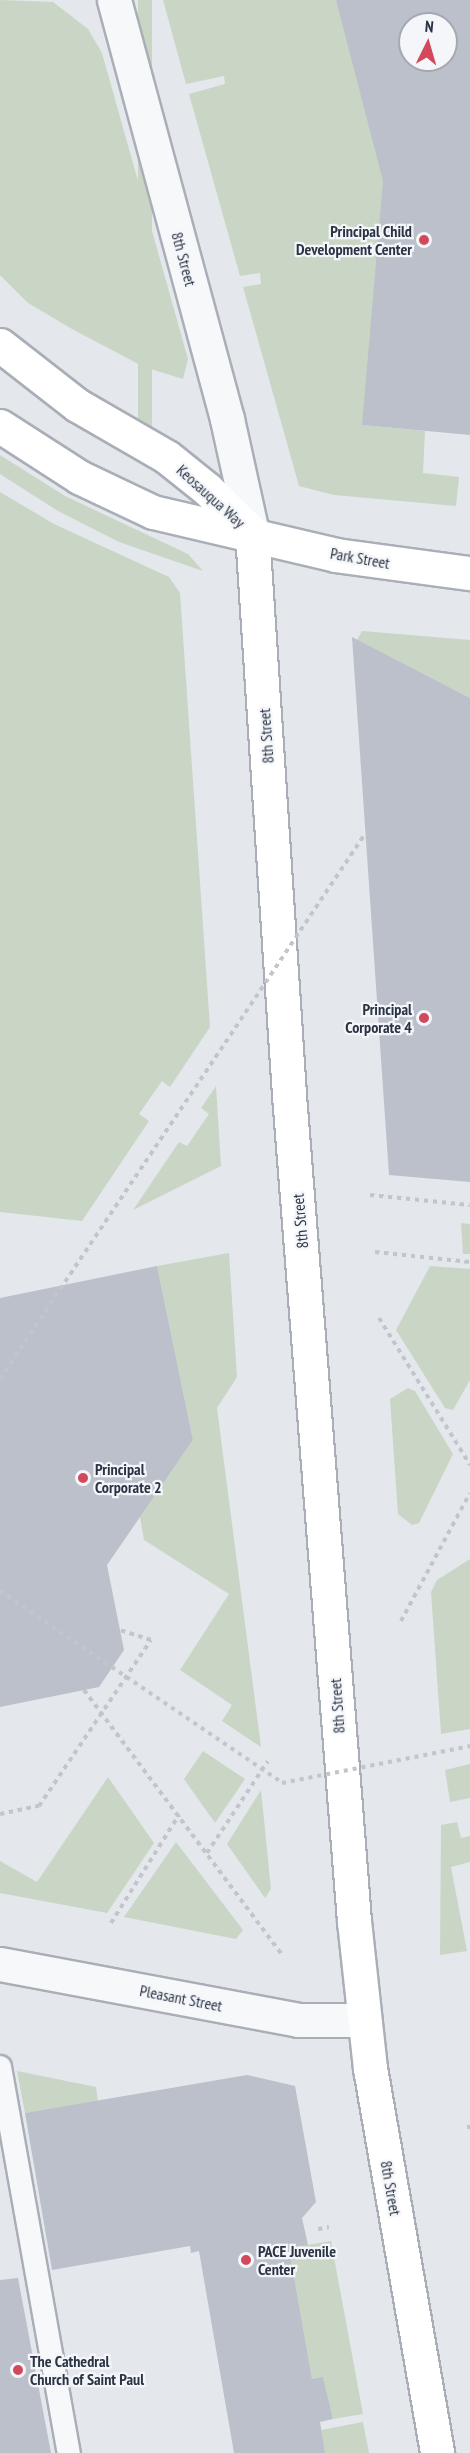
<!DOCTYPE html>
<style>
body{margin:0}
#map{position:relative;width:470px;height:2453px;overflow:hidden;background:#e4e7ec;font-family:"PT Sans Narrow",sans-serif}
div>[style]{position:absolute}
[style*='--x']{left:calc(var(--x)*1px);top:calc(var(--y)*1px);width:calc(var(--w)*1px);rotate:calc(var(--a)*1deg)}
.green>*{inset:0;background:#c9d6c5;transform-origin:0 0}
.building>*{inset:0;background:#bbc0ca}
.path>*{height:4px;margin-top:-2px;transform-origin:0;background:repeating-linear-gradient(90deg,#c2c5cb 0 4.5px,transparent 0 9px)}
.roads{filter:drop-shadow(2px 0 #a9aeb7) drop-shadow(-2px 0 #a9aeb7) drop-shadow(0 2px #a9aeb7) drop-shadow(0 -2px #a9aeb7)}
.service>*{height:22px;margin:-11px;padding:0 11px;transform-origin:11px;border-radius:11px;background:#f7f8fa}
.minor>*{height:33px;margin:-16.5px;padding:0 16.5px;transform-origin:16.5px;border-radius:16.5px;background:#f7f8fa}
.tertiary>*{height:33px;margin:-16.5px;padding:0 16.5px;transform-origin:16.5px;border-radius:16.5px;background:#f7f8fa}
.secondary>*{height:33px;margin:-16.5px;padding:0 16.5px;transform-origin:16.5px;border-radius:16.5px;background:#fff}
.path-bridge>*{height:4px;margin-top:-2px;transform-origin:0;background:repeating-linear-gradient(90deg,#c2c5cb 0 4.5px,transparent 0 9px)}
.dots>*{width:16px;height:16px;translate:-50% -50%;box-sizing:border-box;border:3px solid #f4f6f9;border-radius:50%}
span{translate:-50% -50%;white-space:nowrap;text-align:center;line-height:1.15;-webkit-text-stroke:4.5px #f4f6f9;paint-order:stroke}
.poi-label{font-size:16px;color:#2b3445;font-weight:700}
.right{translate:-100% -50%;text-align:right}
.left{translate:0 -50%;text-align:left}
.street-label{font-size:16px;color:#2b3445}
.north{position:absolute;left:398px;top:12px;width:60px;height:60px;box-sizing:border-box;background:#f4f6f9;border:2px solid #a4a8b1;border-radius:50%;rotate:5deg;font-size:16px;font-weight:700;line-height:24px;text-align:center;color:#2b3445}
.north::after{content:'';display:block;margin:auto;width:21px;height:27px;background:#d1495b;clip-path:polygon(50% 0,100% 100%,50% 72%,0 100%)}
</style>
<div id="map">
<div class="green">
<div style="clip-path:polygon(0 0,53px 2px,88px 29px,102px 53px,188px 359px,183px 379px,144px 367px,72px 329px,28px 303px,0 275px)"></div>
<div style="left:138px;top:0;width:14px;height:442px"></div>
<div style="clip-path:polygon(163px 0,336px 0,390px 165px,363px 425px,425px 431px,423px 473px,459px 477px,456px 506px,334px 495px,299px 486px,243px 287px,261px 284px,260px 273px,240px 276px,189px 94px,225px 84px,224px 76px,186px 84px)"></div>
<div style="clip-path:polygon(0 455px,65px 496px,188px 554px,203px 571px,119px 542px,58px 511px,0 474px)"></div>
<div style="clip-path:polygon(0 492px,54px 524px,169px 577px,180px 593px,210px 1027px,170px 1087px,162px 1081px,139px 1114px,149px 1121px,82px 1221px,0 1212px)"></div>
<div style="clip-path:polygon(362px 631px,470px 640px,470px 698px,357px 640px)"></div>
<div style="clip-path:polygon(216px 1086px,221px 1166px,133px 1210px,179px 1142px,187px 1146px,209px 1114px,201px 1108px)"></div>
<div style="clip-path:polygon(461px 1223px,470px 1224px,470px 1254px,463px 1254px)"></div>
<div style="clip-path:polygon(229px 1253px,237px 1377px,217px 1408px,261px 1747px,222px 1721px,232px 1705px,180px 1670px,229px 1594px,144px 1540px,140px 1517px,193px 1440px,157px 1266px)"></div>
<div style="clip-path:polygon(430px 1266px,470px 1269px,470px 1380px,453px 1410px,445px 1408px,396px 1330px)"></div>
<div style="clip-path:polygon(408px 1388px,415px 1391px,453px 1454px,419px 1523px,412px 1525px,398px 1514px,390px 1399px)"></div>
<div style="clip-path:polygon(470px 1559px,470px 1729px,441px 1734px,431px 1592px,437px 1580px)"></div>
<div style="clip-path:polygon(203px 1751px,245px 1779px,215px 1823px,184px 1779px)"></div>
<div style="clip-path:polygon(470px 1764px,470px 1798px,450px 1802px,445px 1770px)"></div>
<div style="clip-path:polygon(108px 1777px,154px 1843px,107px 1913px,0 1893px,0 1861px,37px 1882px)"></div>
<div style="clip-path:polygon(261px 1790px,271px 1889px,265px 1898px,227px 1844px)"></div>
<div style="clip-path:polygon(457px 1822px,461px 1838px,470px 1836px,470px 1862px,451px 1867px,467px 1951px,440px 1955px,441px 1825px)"></div>
<div style="clip-path:polygon(176px 1842px,243px 1930px,236px 1939px,124px 1917px)"></div>
<div style="clip-path:polygon(17px 2071px,96px 2087px,98px 2101px,25px 2113px)"></div>
<div style="clip-path:polygon(331px 2241px,363px 2414px,333px 2419px,323px 2378px,312px 2379px,289px 2248px)"></div>
<div style="clip-path:polygon(363px 2422px,369px 2453px,325px 2453px,321px 2430px)"></div>
</div>
<div class="building">
<div style="clip-path:polygon(evenodd,336px 0,470px 0,470px 435px,362px 425px,383px 181px,336px 0,410px 24px,446px 24px,446px 60px,410px 60px,410px 24px)"></div>
<div style="clip-path:polygon(352px 637px,470px 698px,470px 1182px,389px 1175px)"></div>
<div style="clip-path:polygon(157px 1266px,193px 1440px,107px 1565px,124px 1650px,99px 1687px,0 1707px,0 1298px)"></div>
<div style="clip-path:polygon(247px 2075px,295px 2086px,316px 2202px,302px 2218px,308px 2245px,289px 2248px,312px 2379px,323px 2377px,333px 2419px,320px 2422px,325px 2453px,234px 2453px,199px 2251px,191px 2253px,190px 2246px,52px 2270px,25px 2113px)"></div>
<div style="clip-path:polygon(18px 2278px,51px 2453px,0 2453px,0 2280px)"></div>
</div>
<div class="path">
<div style="--x:370;--y:1195;--w:100;--a:5.7"></div>
<div style="--x:375;--y:1252;--w:96;--a:6"></div>
<div style="--x:379;--y:1318;--w:173;--a:58.2"></div>
<div style="--x:401;--y:1621;--w:145;--a:-61.7"></div>
<div style="--x:84;--y:1690;--w:329;--a:53.2"></div>
<div style="--x:0;--y:1814;--w:40;--a:-12"></div>
<div style="--x:39;--y:1806;--w:200;--a:-56"></div>
<div style="--x:151;--y:1640;--w:33;--a:-162"></div>
<div style="--x:207;--y:1853;--w:110;--a:-56.5"></div>
<div style="--x:111;--y:1923;--w:128;--a:-57.8"></div>
<div style="--x:467;--y:2127;--w:3;--a:0"></div>
<div style="--x:318;--y:2229;--w:11;--a:-10"></div>
</div>
<div class="roads">
<div class="service">
<div style="--x:0;--y:2067;--w:392;--a:79.9"></div>
</div>
<div class="minor">
<div style="--x:0;--y:1964;--w:303;--a:10.6"></div>
<div style="--x:298;--y:2020;--w:66;--a:0"></div>
</div>
<div class="tertiary">
<div style="--x:114;--y:0;--w:434;--a:74.9"></div>
<div style="--x:227;--y:419;--w:117;--a:77.6"></div>
</div>
<div class="secondary">
<div style="--x:0;--y:345;--w:98;--a:37.9"></div>
<div style="--x:77;--y:405;--w:104;--a:30"></div>
<div style="--x:167;--y:457;--w:51;--a:38.7"></div>
<div style="--x:207;--y:489;--w:63;--a:44.4"></div>
<div style="--x:0;--y:426;--w:94;--a:32.8"></div>
<div style="--x:79;--y:477;--w:82;--a:25.3"></div>
<div style="--x:153;--y:512;--w:188;--a:13.2"></div>
<div style="--x:336;--y:555;--w:135;--a:7.7"></div>
<div style="--x:252;--y:533;--w:563;--a:86.23"></div>
<div style="--x:289;--y:1095;--w:829;--a:85.5"></div>
<div style="--x:354;--y:1921;--w:148;--a:83.8"></div>
<div style="--x:370;--y:2068;--w:391;--a:80.1"></div>
</div>
</div>
<div class="path-bridge">
<div style="--x:0;--y:1379;--w:656;--a:-56.19"></div>
<div style="--x:0;--y:1591;--w:341;--a:34.2"></div>
<div style="--x:282;--y:1783;--w:192;--a:-11.1"></div>
</div>
<div class="dots">
<div style="left:424px;top:240px;background:#d1495b"></div>
<div style="left:424px;top:1018px;background:#d1495b"></div>
<div style="left:83px;top:1478px;background:#d1495b"></div>
<div style="left:246px;top:2260px;background:#d1495b"></div>
<div style="left:18px;top:2370px;background:#d1495b"></div>
</div>
<div class="poi-label">
<span class="right" style="left:412px;top:240px">Principal Child<br>Development Center</span>
<span class="right" style="left:412px;top:1018px">Principal<br>Corporate 4</span>
<span class="left" style="left:95px;top:1478px">Principal<br>Corporate 2</span>
<span class="left" style="left:258px;top:2260px">PACE Juvenile<br>Center</span>
<span class="left" style="left:30px;top:2370px">The Cathedral<br>Church of Saint Paul</span>
</div>
<div class="street-label">
<span style="left:184px;top:259px;rotate:75deg">8th Street</span>
<span style="left:211px;top:496px;rotate:42deg">Keosauqua Way</span>
<span style="left:360px;top:558px;rotate:10deg">Park Street</span>
<span style="left:266px;top:736px;rotate:-94deg">8th Street</span>
<span style="left:300px;top:1221px;rotate:-95deg">8th Street</span>
<span style="left:337px;top:1706px;rotate:-94deg">8th Street</span>
<span style="left:181px;top:1998px;rotate:11deg">Pleasant Street</span>
<span style="left:391px;top:2188px;rotate:80deg">8th Street</span>
</div>
<div class="north">N</div>
</div>
